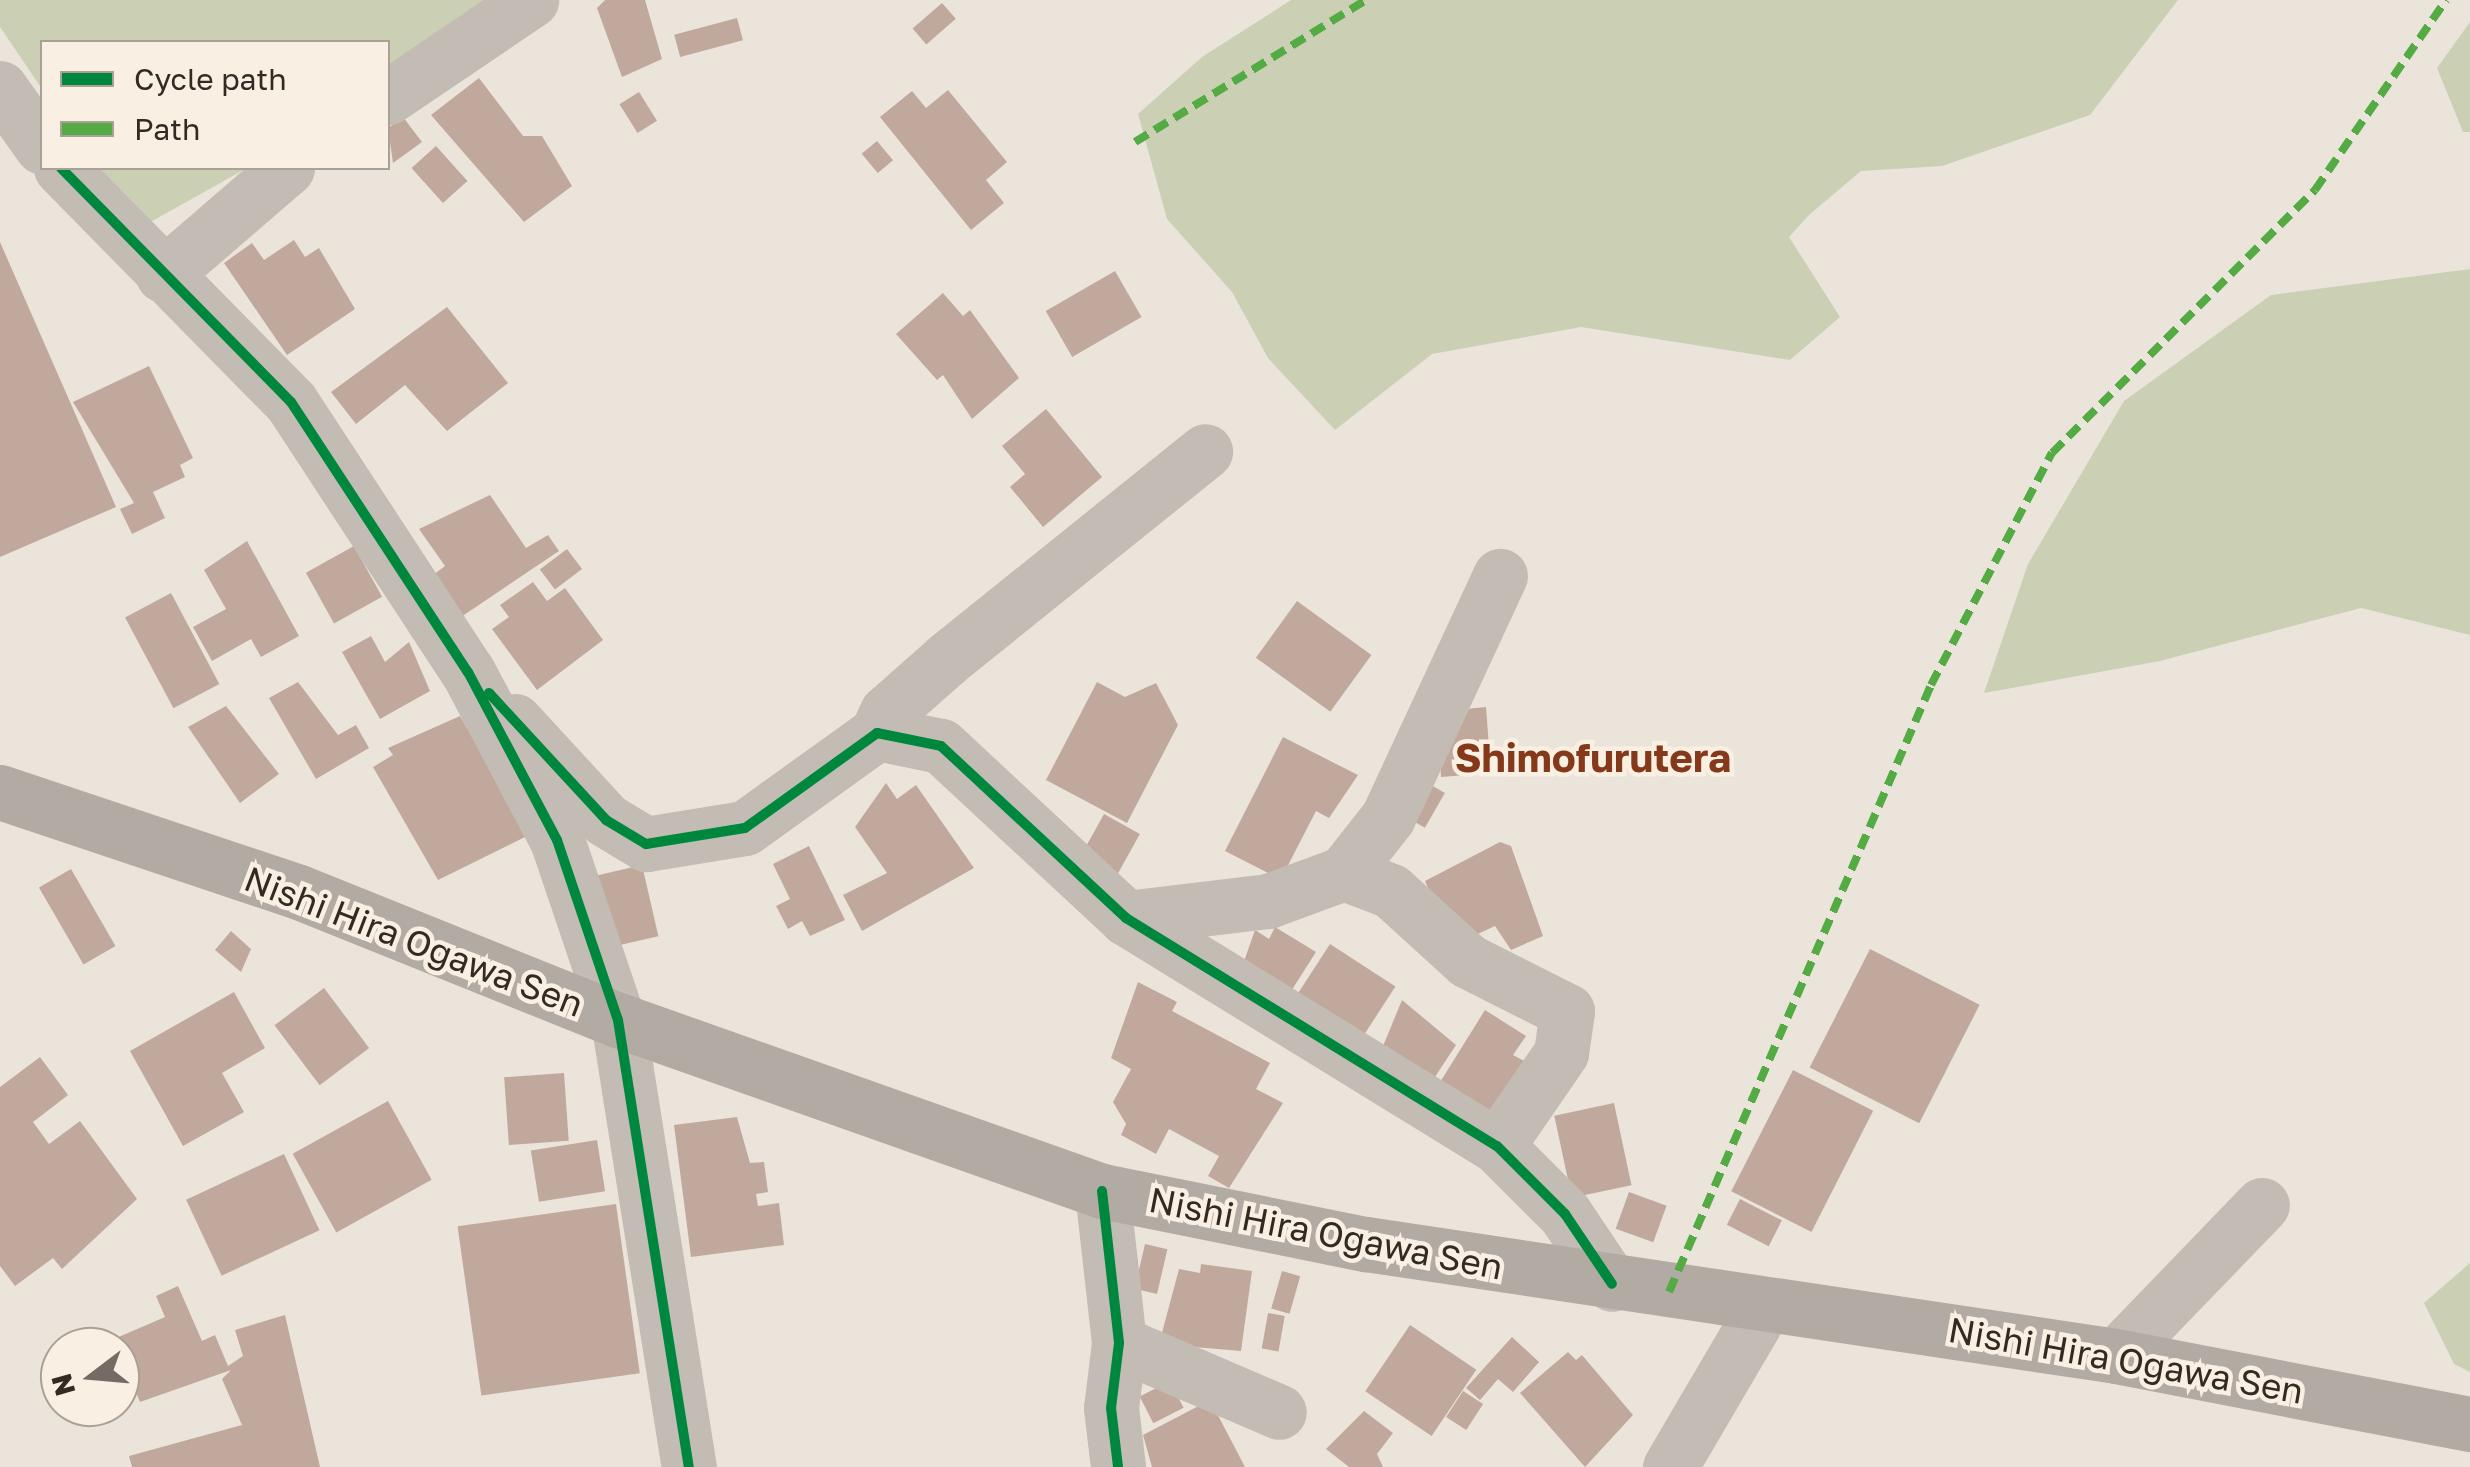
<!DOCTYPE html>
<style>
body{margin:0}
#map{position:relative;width:2470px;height:1467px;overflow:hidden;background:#ebe4db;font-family:"Golos Text",sans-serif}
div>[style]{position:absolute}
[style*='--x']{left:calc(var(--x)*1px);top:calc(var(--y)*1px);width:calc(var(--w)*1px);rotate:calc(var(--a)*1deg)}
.green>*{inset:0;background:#cbd0b4}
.building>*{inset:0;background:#c0a99c;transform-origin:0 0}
.minor>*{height:55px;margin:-27.5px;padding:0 27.5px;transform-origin:27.5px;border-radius:27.5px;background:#c3bcb5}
.major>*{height:55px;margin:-27.5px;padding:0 27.5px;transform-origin:27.5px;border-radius:27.5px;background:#b2aba4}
.quiet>*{height:8px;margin-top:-4px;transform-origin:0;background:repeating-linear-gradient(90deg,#54ab44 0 15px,transparent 0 23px)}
.cycleway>*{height:10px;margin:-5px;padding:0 5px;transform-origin:5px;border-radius:5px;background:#00873e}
span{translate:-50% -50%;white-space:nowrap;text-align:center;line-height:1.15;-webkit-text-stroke:9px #f9efe2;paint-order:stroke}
.street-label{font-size:35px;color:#332a24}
.quarter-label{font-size:40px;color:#85391b;font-weight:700}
.legend{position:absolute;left:40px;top:40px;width:350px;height:130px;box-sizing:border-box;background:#f9efe2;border:2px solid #aaa096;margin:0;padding:12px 18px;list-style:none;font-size:30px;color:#332a24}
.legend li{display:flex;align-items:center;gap:20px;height:50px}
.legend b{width:50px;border:2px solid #aaa096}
.north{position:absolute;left:40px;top:1327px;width:100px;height:100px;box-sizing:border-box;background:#f9efe2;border:2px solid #aaa096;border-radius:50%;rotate:254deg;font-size:28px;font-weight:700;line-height:40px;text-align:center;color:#332a24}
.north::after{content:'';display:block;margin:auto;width:35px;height:45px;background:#736b64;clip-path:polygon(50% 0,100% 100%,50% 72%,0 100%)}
</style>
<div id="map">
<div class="green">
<div style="clip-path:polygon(0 0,494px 0,388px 73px,388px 42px,42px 42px,42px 89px,0 27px)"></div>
<div style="clip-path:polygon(1291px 0,2178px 0,2090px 115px,1942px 166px,1861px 171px,1809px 215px,1789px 237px,1840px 317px,1790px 360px,1581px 327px,1432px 354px,1335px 430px,1268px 358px,1232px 292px,1167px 219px,1138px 114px,1202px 57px)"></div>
<div style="clip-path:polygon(2470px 22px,2470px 132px,2463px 132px,2437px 68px)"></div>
<div style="clip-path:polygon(98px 168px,247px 168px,147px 224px)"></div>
<div style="clip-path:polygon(2470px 269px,2470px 635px,2361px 608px,2160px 661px,1984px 693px,2028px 564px,2124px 401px,2271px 295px)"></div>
<div style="clip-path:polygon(2470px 1263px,2470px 1372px,2454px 1364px,2424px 1303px)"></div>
</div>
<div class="building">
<div style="clip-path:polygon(605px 0,645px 0,662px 59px,622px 77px,597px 8px)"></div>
<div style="left:942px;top:3px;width:21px;height:39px;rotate:49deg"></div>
<div style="left:737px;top:18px;width:23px;height:65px;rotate:75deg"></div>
<div style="clip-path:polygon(479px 78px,523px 136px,542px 136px,572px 186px,524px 222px,431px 115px)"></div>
<div style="clip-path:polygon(948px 90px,1007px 162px,986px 180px,1004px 203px,971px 230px,880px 117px,912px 91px,926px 108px)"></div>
<div style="left:639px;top:92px;width:34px;height:23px;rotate:58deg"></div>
<div style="clip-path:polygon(403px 117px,422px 142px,393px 163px,388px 128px)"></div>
<div style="left:877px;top:141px;width:25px;height:20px;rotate:50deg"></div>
<div style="left:436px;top:146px;width:47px;height:33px;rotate:48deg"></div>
<div style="clip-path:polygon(294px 240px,305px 257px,319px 248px,355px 309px,287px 355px,224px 263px,252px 243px,264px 260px)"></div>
<div style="clip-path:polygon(0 242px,116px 507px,0 557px)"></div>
<div style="left:1115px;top:271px;width:53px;height:80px;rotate:60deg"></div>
<div style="clip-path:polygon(943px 293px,963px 316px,970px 310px,1019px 378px,972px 419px,943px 375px,937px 380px,896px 334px)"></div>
<div style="clip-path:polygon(447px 307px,508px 383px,447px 431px,405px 385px,356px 424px,331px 392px)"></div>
<div style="clip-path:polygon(149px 366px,193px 458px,180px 465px,185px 477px,153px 492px,165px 518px,132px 534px,120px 509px,134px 503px,73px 402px)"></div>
<div style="clip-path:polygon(1046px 409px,1102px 477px,1043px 527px,1010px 487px,1025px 474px,1002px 446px)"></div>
<div style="clip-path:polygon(490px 495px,526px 548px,548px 535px,559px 551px,461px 617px,433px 575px,445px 566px,419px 529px)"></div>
<div style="clip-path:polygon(247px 541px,299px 636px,261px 657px,251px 639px,212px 661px,193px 627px,226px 609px,204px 570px)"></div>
<div style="left:354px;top:546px;width:58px;height:55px;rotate:61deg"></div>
<div style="left:567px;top:549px;width:25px;height:34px;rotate:53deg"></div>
<div style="clip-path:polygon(533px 582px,547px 601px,565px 588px,603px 640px,537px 690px,492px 629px,509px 617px,500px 605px)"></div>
<div style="left:171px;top:593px;width:103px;height:52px;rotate:62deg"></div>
<div style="left:1297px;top:601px;width:92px;height:70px;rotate:36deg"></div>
<div style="clip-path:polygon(371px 636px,385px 662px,409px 642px,430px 691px,380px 719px,342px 652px)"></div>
<div style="clip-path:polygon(298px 682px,338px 735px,356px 725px,369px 748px,316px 779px,269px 698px)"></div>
<div style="clip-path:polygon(1097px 682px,1125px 697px,1156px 683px,1178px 725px,1127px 823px,1046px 780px)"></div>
<div style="clip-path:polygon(226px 706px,279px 774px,240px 803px,188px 727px)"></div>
<div style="clip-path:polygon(1486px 707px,1491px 773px,1441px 777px,1440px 755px,1465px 709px)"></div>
<div style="clip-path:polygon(460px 716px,529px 835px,438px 880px,373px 767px,393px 755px,388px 748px)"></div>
<div style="clip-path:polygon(1283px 737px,1358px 775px,1329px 818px,1316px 811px,1283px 875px,1274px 876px,1225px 851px)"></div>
<div style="clip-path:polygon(886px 783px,897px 799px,916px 785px,974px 868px,862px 931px,843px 895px,887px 873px,855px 827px)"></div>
<div style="left:1431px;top:785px;width:16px;height:40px;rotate:30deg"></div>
<div style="left:1104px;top:814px;width:41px;height:45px;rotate:29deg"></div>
<div style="clip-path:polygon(1500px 842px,1511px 846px,1543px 936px,1511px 950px,1495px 926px,1467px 939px,1441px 919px,1425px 881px)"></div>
<div style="clip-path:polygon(809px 846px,845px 920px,810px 936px,802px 921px,788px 929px,776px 906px,790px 899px,773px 864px)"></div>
<div style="left:642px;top:865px;width:73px;height:53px;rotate:77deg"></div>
<div style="left:71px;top:869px;width:89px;height:37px;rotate:60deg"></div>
<div style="clip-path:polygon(1275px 927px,1316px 952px,1288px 996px,1242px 967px,1255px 930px,1269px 939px)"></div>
<div style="clip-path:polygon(231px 931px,251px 949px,241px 972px,215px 950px)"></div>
<div style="left:1330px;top:944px;width:78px;height:75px;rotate:33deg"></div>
<div style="left:1870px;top:949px;width:123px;height:133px;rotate:27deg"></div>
<div style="clip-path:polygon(1138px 982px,1177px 1002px,1172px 1011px,1270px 1063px,1256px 1089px,1283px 1103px,1229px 1188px,1208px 1176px,1219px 1156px,1169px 1129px,1156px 1154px,1121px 1135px,1126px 1124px,1113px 1102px,1131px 1069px,1111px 1058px)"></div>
<div style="left:324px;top:988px;width:75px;height:62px;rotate:53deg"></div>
<div style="clip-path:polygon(234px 992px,265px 1048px,222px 1073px,244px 1112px,183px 1146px,130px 1051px)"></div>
<div style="clip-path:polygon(1402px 1000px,1456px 1045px,1431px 1083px,1381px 1051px)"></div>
<div style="clip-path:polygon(1485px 1010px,1526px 1036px,1513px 1055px,1526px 1062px,1489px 1120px,1437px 1087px)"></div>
<div style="clip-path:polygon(40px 1057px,68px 1095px,33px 1122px,49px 1144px,80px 1121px,137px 1199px,62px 1269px,53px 1258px,15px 1286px,0 1266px,0 1087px)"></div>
<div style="left:1793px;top:1070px;width:90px;height:136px;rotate:27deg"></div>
<div style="left:564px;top:1073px;width:68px;height:60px;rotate:86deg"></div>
<div style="left:388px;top:1101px;width:90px;height:109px;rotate:61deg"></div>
<div style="left:1614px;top:1103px;width:84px;height:61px;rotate:78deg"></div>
<div style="clip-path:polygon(737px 1117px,750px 1163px,764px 1162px,768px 1192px,756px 1194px,758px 1206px,779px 1203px,784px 1245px,691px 1257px,674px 1125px)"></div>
<div style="left:597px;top:1140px;width:52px;height:67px;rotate:81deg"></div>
<div style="left:284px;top:1154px;width:84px;height:108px;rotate:65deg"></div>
<div style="left:1629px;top:1192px;width:40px;height:39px;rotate:20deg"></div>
<div style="left:1740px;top:1199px;width:47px;height:29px;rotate:27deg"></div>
<div style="left:616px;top:1204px;width:171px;height:160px;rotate:82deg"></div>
<div style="left:1145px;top:1244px;width:23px;height:46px;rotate:13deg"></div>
<div style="clip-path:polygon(1201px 1264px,1252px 1271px,1241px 1351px,1159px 1344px,1179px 1269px,1200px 1273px)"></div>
<div style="left:1282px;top:1271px;width:19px;height:39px;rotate:16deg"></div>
<div style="clip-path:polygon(178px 1286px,202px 1341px,215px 1335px,228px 1366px,243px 1356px,235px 1330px,285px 1315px,320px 1467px,132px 1467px,129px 1456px,242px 1425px,222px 1379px,231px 1370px,140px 1402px,114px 1339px,165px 1317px,156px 1296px)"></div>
<div style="left:1268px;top:1313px;width:17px;height:36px;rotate:10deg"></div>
<div style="left:1410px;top:1325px;width:80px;height:80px;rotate:34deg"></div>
<div style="clip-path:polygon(1512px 1337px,1539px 1362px,1513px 1392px,1498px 1379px,1480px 1400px,1466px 1388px)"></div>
<div style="clip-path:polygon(1568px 1352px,1576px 1360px,1582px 1355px,1633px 1415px,1585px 1467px,1520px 1393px)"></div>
<div style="left:1170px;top:1381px;width:30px;height:34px;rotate:63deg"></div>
<div style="left:1463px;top:1391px;width:24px;height:31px;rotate:33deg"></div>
<div style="clip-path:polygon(1210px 1400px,1245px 1467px,1152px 1467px,1143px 1435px)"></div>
<div style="clip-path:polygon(1364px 1411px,1393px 1433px,1377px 1454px,1383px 1467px,1349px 1467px,1326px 1449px)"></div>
</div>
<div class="minor">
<div style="--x:0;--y:88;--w:72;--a:54.6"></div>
<div style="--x:388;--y:97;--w:173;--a:-34.1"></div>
<div style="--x:61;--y:168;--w:328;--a:45.5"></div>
<div style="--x:291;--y:402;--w:323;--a:56.8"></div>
<div style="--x:468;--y:672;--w:190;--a:62.1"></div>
<div style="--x:557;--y:840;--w:190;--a:71.3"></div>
<div style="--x:618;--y:1020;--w:453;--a:81"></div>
<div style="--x:163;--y:275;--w:164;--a:-40.8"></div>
<div style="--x:515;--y:721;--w:134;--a:47.4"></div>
<div style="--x:606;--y:820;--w:47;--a:31"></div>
<div style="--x:646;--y:844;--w:100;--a:-9.2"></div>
<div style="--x:745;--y:828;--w:163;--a:-35.7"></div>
<div style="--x:877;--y:733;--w:65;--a:11.5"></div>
<div style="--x:941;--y:746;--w:253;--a:42.9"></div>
<div style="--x:1126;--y:918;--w:435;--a:31.6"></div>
<div style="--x:1497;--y:1146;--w:96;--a:45"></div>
<div style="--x:1565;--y:1214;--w:84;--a:56.1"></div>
<div style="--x:877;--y:733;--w:23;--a:-65"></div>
<div style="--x:887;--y:712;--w:81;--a:-41.5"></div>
<div style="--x:948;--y:658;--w:330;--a:-38.8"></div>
<div style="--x:1344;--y:873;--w:50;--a:21"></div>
<div style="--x:1391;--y:891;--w:104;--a:42.3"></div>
<div style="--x:1468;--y:961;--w:111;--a:26.8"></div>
<div style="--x:1567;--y:1011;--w:42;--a:98.1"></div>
<div style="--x:1561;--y:1053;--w:113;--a:124.5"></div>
<div style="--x:1126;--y:918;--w:143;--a:-6.8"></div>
<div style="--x:1268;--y:901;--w:81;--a:-20.2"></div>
<div style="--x:1344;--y:873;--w:71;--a:-51.8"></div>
<div style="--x:1388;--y:817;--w:266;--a:-65.1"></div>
<div style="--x:1102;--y:1191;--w:153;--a:83.6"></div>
<div style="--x:1119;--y:1343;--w:65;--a:97"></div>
<div style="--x:1111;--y:1408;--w:59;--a:83.2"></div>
<div style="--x:1119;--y:1343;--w:174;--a:23.3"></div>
<div style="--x:2116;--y:1356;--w:210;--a:-46"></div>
<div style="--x:1670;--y:1467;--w:186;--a:-59.6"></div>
</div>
<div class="major">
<div style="--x:0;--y:792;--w:315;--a:18.5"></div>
<div style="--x:299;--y:892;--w:344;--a:21.9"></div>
<div style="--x:618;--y:1020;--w:513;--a:19.46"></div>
<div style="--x:1102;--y:1191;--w:269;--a:11.4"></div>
<div style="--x:1366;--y:1244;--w:758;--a:8.49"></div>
<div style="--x:2116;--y:1356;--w:360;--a:10.9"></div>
</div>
<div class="quiet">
<div style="--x:1135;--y:142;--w:271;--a:-31.6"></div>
<div style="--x:1669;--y:1292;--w:661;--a:-66.65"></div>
<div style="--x:1931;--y:685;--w:262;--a:-62.5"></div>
<div style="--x:2052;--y:453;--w:372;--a:-45"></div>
<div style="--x:2315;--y:190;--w:231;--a:-55.4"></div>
</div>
<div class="cycleway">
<div style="--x:61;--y:168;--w:328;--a:45.5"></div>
<div style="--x:291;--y:402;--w:323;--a:56.8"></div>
<div style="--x:468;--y:672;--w:190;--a:62.1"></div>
<div style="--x:557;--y:840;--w:190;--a:71.3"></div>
<div style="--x:618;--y:1020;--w:453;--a:81"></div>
<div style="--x:489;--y:693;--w:173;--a:47.3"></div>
<div style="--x:606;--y:820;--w:47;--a:31"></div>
<div style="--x:646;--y:844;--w:100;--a:-9.2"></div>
<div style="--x:745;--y:828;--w:163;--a:-35.7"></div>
<div style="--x:877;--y:733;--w:65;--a:11.5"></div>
<div style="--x:941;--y:746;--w:253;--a:42.9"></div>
<div style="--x:1126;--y:918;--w:435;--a:31.6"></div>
<div style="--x:1497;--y:1146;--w:96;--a:45"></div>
<div style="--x:1565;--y:1214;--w:84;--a:56.1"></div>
<div style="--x:1102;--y:1191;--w:153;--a:83.6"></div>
<div style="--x:1119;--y:1343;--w:65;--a:97"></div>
<div style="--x:1111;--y:1408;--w:59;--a:83.2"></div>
</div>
<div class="street-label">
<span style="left:414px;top:941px;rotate:21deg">Nishi Hira Ogawa Sen</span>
<span style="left:1326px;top:1233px;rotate:11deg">Nishi Hira Ogawa Sen</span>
<span style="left:2126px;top:1360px;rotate:10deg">Nishi Hira Ogawa Sen</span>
</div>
<div class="quarter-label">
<span style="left:1593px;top:757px">Shimofurutera</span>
</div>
<ul class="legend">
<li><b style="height:12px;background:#00873e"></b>Cycle path</li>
<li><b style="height:12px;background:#54ab44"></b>Path</li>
</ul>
<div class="north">N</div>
</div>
